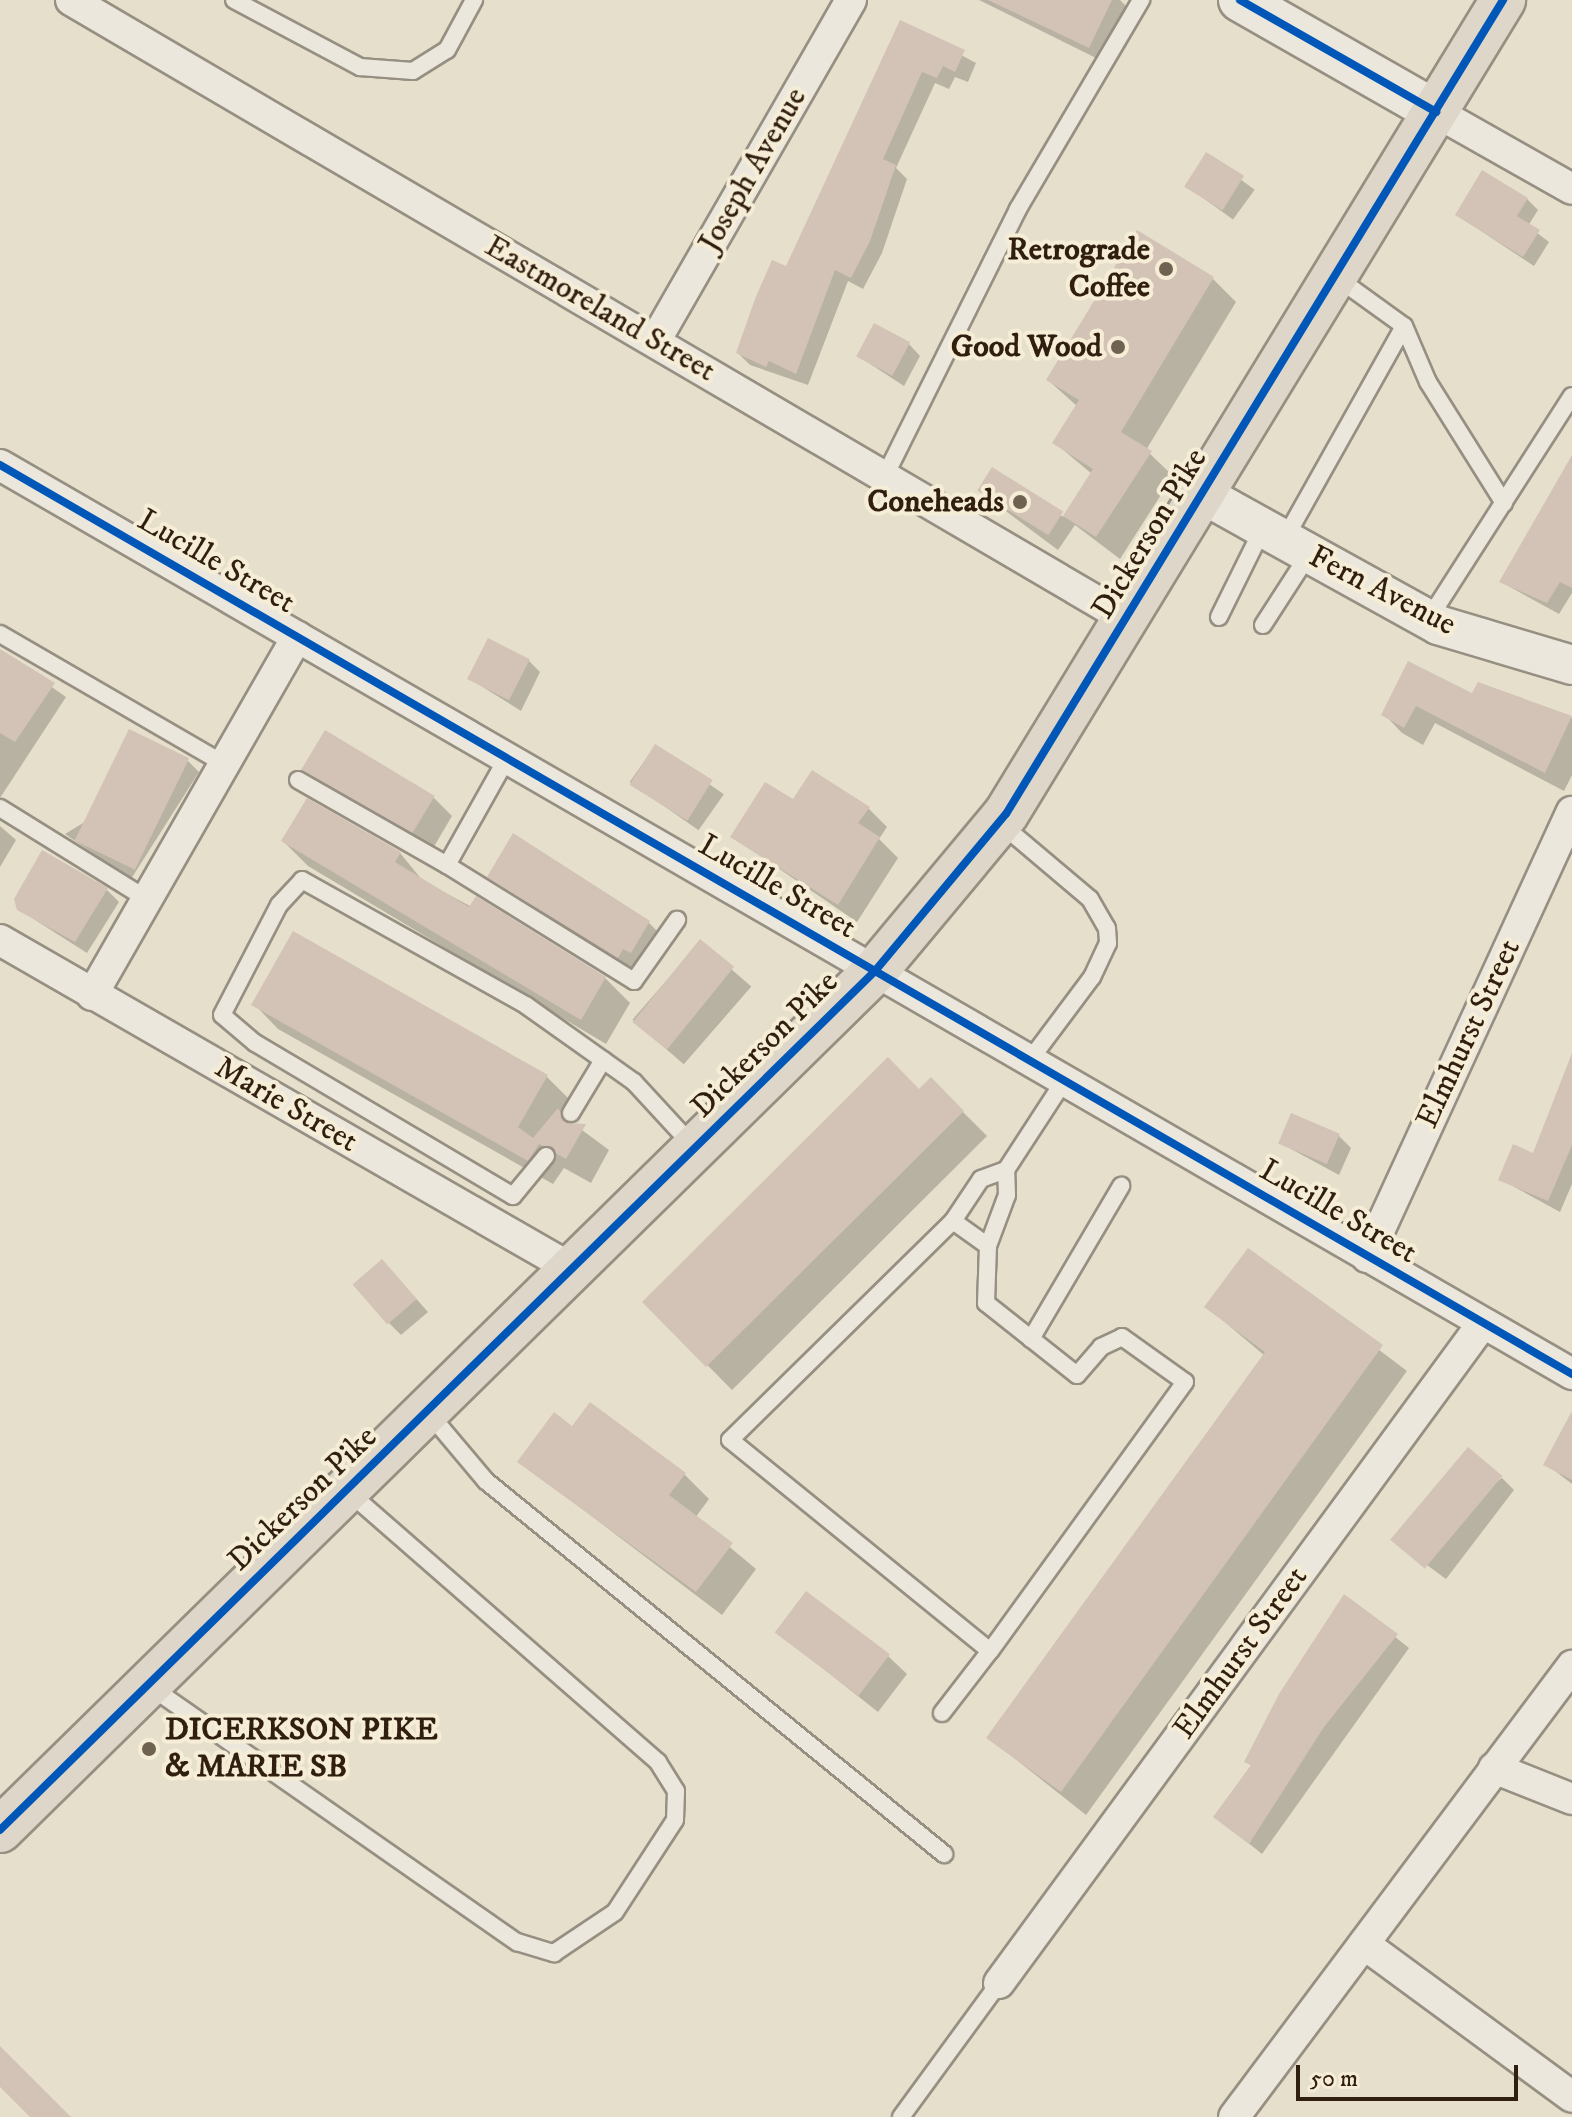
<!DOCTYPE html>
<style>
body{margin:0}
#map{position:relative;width:1572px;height:2117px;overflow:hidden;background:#e6dfcb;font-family:"IM FELL DW Pica",serif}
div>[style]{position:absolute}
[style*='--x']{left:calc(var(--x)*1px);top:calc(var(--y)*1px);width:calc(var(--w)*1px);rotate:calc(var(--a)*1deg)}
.shadow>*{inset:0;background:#0003;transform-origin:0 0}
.building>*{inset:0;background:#d3c3b6;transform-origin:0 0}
.roads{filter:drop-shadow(2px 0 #968f82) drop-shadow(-2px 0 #968f82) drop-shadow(0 2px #968f82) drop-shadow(0 -2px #968f82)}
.service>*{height:16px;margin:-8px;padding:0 8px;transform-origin:8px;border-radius:8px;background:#ebe7dd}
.minor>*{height:30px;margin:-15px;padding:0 15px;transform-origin:15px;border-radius:15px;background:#ebe7dd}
.tertiary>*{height:38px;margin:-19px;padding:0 19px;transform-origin:19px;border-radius:19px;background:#ebe7dd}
.secondary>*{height:42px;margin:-21px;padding:0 21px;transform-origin:21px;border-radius:21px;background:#ebe7dd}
.primary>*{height:44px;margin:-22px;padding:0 22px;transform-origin:22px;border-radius:22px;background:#ded6c8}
.cycleway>*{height:8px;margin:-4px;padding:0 4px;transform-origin:4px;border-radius:4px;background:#0057b8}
.dots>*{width:22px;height:22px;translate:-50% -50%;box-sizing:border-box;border:4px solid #f6edd6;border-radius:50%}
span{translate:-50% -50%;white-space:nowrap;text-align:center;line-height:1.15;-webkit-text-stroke:8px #f6edd6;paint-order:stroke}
.street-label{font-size:32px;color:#301e0f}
.poi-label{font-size:32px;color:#301e0f;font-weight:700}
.right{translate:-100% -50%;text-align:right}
.left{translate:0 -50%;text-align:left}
.scale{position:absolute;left:1296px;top:2065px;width:222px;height:36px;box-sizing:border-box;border:4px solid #301e0f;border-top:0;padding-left:10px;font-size:24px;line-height:28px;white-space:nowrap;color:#301e0f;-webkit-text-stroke:6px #f6edd6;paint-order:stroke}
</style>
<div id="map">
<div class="shadow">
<div style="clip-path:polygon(979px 0,1120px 0,1131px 11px,1106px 63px)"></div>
<div style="clip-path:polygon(901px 23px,976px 63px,968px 82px,955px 77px,949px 89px,935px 83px,896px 168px,907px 179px,882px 253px,863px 289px,848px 281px,808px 385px,750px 365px,738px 353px,787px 269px)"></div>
<div style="left:1207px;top:155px;width:59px;height:37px;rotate:36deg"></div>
<div style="clip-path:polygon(1527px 199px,1538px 210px,1528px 226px,1549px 242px,1534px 266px,1457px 215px)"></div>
<div style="clip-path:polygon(1213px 279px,1236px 302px,1146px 450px,1173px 476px,1120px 559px,1075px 525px,1058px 550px,979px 491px,1065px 517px,1092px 474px,1055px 443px,1078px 407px,1048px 380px)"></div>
<div style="clip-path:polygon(908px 343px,920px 356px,904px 386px,858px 356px)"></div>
<div style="clip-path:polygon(1572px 457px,1572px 593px,1559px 614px,1501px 582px)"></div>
<div style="clip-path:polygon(0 651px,66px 697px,0 798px)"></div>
<div style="clip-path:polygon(528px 660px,540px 672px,521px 711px,470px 679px)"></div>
<div style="clip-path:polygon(1409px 664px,1473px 696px,1479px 684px,1572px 718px,1572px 775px,1564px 791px,1435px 723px,1423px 745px,1402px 733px,1384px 714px)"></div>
<div style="left:655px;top:746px;width:84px;height:44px;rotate:35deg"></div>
<div style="clip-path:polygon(187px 760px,199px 772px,131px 879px,65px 834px)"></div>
<div style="clip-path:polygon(303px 769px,434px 798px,452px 816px,432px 850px,322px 788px)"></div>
<div style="clip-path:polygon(793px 802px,868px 808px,887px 827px,879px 839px,898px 858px,857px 922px,733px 837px)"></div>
<div style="clip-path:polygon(0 826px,16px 840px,0 867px)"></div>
<div style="clip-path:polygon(283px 841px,400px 853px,423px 881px,605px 978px,630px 1003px,606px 1044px,308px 866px)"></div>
<div style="clip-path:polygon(490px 877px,649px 923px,667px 941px,637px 975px)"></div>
<div style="clip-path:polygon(107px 890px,119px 902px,87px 953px,18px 909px)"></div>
<div style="clip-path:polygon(294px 934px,547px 1077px,572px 1102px,563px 1116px,609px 1150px,591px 1183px,564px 1168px,553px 1184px,278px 1029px,254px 1004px)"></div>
<div style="left:700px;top:942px;width:68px;height:103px;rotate:41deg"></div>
<div style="clip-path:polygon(1572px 1054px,1572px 1184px,1560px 1212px,1500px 1179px,1534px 1155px)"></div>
<div style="clip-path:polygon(931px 1080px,987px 1136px,732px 1390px,645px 1302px)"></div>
<div style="clip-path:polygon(1339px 1136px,1351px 1148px,1339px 1175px,1280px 1143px)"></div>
<div style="clip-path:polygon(1248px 1251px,1407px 1371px,1086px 1815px,989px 1738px,1265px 1356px,1207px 1307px)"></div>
<div style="clip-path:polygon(394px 1274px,428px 1312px,401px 1335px,389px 1323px)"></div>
<div style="clip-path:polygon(572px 1429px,684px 1474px,709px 1499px,695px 1518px,756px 1569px,722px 1615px,519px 1461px)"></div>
<div style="clip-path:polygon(1572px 1434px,1572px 1484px,1546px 1464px)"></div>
<div style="clip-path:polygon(1502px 1478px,1514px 1490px,1446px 1579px,1397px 1543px)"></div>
<div style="clip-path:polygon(1345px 1597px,1409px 1648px,1262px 1854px,1216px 1817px,1252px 1767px,1247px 1761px)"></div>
<div style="clip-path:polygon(777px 1632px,888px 1656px,907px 1674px,878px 1712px)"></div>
</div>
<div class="building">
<div style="clip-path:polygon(988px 0,1112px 0,1089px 48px)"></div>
<div style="clip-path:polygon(900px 20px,965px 50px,955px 72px,943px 66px,937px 78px,922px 72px,883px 159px,896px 165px,870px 241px,851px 278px,835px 270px,796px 374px,769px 361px,766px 367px,736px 353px,755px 299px,772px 260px,786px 266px)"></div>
<div style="left:1206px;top:152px;width:45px;height:41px;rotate:32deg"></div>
<div style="clip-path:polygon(1482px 170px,1528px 198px,1517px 216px,1540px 230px,1523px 257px,1455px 215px)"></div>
<div style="clip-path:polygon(1137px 230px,1214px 277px,1121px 432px,1152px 451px,1096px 537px,1063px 516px,1093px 469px,1052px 443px,1079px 400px,1046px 380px)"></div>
<div style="left:874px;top:323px;width:41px;height:38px;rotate:28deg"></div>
<div style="clip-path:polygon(1572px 455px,1572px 588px,1560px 582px,1547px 603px,1499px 582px)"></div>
<div style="left:992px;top:467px;width:84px;height:28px;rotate:32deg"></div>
<div style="left:488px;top:638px;width:47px;height:46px;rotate:27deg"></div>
<div style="clip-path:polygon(0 649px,55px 683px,15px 742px,0 733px)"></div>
<div style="clip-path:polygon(1408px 661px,1472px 693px,1478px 682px,1572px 716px,1545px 773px,1416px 706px,1404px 728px,1381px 715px)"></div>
<div style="left:129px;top:729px;width:67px;height:124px;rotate:26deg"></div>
<div style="left:325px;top:730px;width:128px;height:47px;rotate:31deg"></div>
<div style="left:655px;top:744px;width:68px;height:48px;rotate:32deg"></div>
<div style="clip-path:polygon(812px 770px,870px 807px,858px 823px,880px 837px,838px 905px,730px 837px,765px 782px,793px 799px)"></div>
<div style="clip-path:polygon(307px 798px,401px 852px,395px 862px,469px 907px,476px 896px,606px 977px,581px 1020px,281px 841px)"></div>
<div style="clip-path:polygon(513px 833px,650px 921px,631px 953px,623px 949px,618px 958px,487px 877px)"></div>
<div style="clip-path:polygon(42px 850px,108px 888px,75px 942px,17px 910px,14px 899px)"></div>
<div style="clip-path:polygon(293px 931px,548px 1075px,518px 1127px,533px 1138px,558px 1108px,566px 1123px,586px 1124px,566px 1159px,539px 1144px,528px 1161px,251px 1005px)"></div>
<div style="left:700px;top:939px;width:44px;height:107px;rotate:39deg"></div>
<div style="clip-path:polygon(1572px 1053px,1572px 1145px,1548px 1201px,1498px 1180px,1513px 1144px,1533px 1153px)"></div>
<div style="clip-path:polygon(888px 1057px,919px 1089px,931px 1077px,964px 1111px,706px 1367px,642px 1302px)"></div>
<div style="left:1291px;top:1113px;width:53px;height:33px;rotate:23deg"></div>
<div style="clip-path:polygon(1248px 1248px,1383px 1345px,1061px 1792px,986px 1738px,1265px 1352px,1204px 1307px)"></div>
<div style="left:382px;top:1259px;width:53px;height:39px;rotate:49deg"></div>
<div style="clip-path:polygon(590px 1402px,686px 1473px,669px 1495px,733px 1543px,696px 1592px,517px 1462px,554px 1412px,572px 1426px)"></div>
<div style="clip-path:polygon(1572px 1411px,1572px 1480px,1543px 1465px)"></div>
<div style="left:1468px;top:1447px;width:45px;height:121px;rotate:40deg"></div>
<div style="left:806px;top:1591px;width:105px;height:52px;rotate:37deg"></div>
<div style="clip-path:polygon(1344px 1594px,1398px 1634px,1324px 1727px,1249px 1844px,1213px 1817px,1251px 1765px,1244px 1762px,1279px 1694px)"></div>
<div style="clip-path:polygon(0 2046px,71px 2117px,30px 2117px,0 2087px)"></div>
</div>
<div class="roads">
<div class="service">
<div style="--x:234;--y:0;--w:143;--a:28"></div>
<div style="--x:360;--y:67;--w:53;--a:4.3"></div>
<div style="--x:413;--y:71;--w:40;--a:-32"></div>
<div style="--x:447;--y:50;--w:57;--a:-61.6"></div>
<div style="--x:1336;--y:277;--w:84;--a:35.8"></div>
<div style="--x:1404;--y:326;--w:61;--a:66.8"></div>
<div style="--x:1428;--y:382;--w:143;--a:57.9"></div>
<div style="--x:885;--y:476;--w:298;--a:-63.5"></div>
<div style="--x:1018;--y:209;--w:243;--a:-59.5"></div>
<div style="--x:1284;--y:540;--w:245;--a:-60.7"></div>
<div style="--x:1219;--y:617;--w:99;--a:-63.7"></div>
<div style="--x:1428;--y:620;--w:266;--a:-57.3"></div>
<div style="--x:1263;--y:625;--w:85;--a:-57.1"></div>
<div style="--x:0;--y:634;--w:259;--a:30.1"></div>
<div style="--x:298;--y:780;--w:172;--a:29.7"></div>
<div style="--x:447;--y:865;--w:123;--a:-60.7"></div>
<div style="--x:0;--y:808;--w:173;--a:31.8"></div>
<div style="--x:1000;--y:823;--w:118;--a:40.2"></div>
<div style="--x:1090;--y:899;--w:34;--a:60"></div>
<div style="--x:1107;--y:928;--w:15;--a:86"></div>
<div style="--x:1108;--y:943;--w:38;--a:115"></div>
<div style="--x:1092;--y:977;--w:104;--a:126.8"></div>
<div style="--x:447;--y:865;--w:220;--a:31.8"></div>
<div style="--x:634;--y:981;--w:75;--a:-54.8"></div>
<div style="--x:571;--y:1113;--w:62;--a:-58.9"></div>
<div style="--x:546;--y:1156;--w:52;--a:129.5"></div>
<div style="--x:513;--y:1196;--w:300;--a:-149.3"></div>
<div style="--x:255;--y:1043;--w:43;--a:-139.7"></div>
<div style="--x:222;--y:1015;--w:124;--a:-62.6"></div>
<div style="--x:279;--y:905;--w:34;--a:-47"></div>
<div style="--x:302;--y:880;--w:258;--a:29.2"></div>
<div style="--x:527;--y:1006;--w:131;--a:35.4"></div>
<div style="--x:634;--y:1082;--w:88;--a:47.3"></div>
<div style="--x:953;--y:1221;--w:43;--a:35.5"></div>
<div style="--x:988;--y:1246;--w:57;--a:92"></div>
<div style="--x:986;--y:1303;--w:116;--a:38.4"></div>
<div style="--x:1077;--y:1375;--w:37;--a:-49"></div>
<div style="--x:1101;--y:1347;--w:23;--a:-25"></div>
<div style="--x:1122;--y:1337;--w:77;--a:35.5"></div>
<div style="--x:1185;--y:1382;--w:332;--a:125.9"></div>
<div style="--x:990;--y:1651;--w:335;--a:-140.9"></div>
<div style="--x:730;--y:1440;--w:313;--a:-44.5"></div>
<div style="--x:953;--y:1221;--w:50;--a:-56.3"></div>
<div style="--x:981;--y:1179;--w:27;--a:-20"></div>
<div style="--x:988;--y:1246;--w:54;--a:-69.6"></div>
<div style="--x:1007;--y:1195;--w:25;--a:-92"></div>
<div style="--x:1006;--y:1170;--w:106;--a:-56.9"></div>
<div style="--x:1031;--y:1339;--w:178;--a:-59.5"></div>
<div style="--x:427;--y:1411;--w:92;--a:49.9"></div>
<div style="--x:486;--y:1481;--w:591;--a:39.16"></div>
<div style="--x:148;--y:1685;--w:450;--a:34.9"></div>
<div style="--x:517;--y:1942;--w:39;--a:17"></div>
<div style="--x:554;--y:1953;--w:73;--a:-33.9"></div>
<div style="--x:615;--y:1912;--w:110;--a:-56.9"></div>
<div style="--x:675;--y:1820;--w:29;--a:-88"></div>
<div style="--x:676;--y:1791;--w:34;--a:-122"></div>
<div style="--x:658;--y:1762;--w:414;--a:-138.9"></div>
<div style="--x:942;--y:1713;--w:78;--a:-52.3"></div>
<div style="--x:901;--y:2117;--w:166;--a:-53.8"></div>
</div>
<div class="minor">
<div style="--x:71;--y:0;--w:1224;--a:30.38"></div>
<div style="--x:1436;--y:112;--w:156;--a:29.5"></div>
<div style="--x:655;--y:341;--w:393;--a:-60.1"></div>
<div style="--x:0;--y:465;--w:1816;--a:30.04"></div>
<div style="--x:0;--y:940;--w:660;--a:29.91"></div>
<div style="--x:92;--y:995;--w:413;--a:-60.2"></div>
<div style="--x:1367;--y:1257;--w:490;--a:-65.3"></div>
<div style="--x:1494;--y:1768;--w:84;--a:21.7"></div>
<div style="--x:1364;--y:1944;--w:258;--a:36.3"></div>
<div style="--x:999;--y:1983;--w:818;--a:-53.75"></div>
<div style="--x:1234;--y:2117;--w:564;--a:-53.15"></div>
</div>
<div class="tertiary">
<div style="--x:1202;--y:494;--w:270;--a:29"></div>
<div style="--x:1438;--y:625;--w:140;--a:16.6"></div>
</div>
<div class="secondary">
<div style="--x:1240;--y:0;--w:226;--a:29.7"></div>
</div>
<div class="primary">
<div style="--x:0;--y:1830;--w:1226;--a:-44.47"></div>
<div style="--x:875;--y:971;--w:204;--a:-50.2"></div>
<div style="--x:1006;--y:814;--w:954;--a:-58.59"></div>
</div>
</div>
<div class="cycleway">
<div style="--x:1240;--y:0;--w:226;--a:29.7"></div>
<div style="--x:0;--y:465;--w:1816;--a:30.04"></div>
<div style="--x:0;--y:1830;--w:1226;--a:-44.47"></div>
<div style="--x:875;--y:971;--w:204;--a:-50.2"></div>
<div style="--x:1006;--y:814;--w:954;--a:-58.59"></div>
</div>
<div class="dots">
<div style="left:1166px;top:269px;background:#706251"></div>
<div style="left:1118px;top:347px;background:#706251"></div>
<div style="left:1020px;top:502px;background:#706251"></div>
<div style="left:149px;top:1749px;background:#706251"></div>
</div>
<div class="street-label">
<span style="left:753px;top:170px;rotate:-60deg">Joseph Avenue</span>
<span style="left:600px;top:309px;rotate:30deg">Eastmoreland Street</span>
<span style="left:1150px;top:534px;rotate:-59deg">Dickerson Pike</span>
<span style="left:216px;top:562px;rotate:30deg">Lucille Street</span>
<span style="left:1382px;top:591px;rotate:27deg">Fern Avenue</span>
<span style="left:777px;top:887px;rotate:30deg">Lucille Street</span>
<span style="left:1469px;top:1034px;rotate:-65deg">Elmhurst Street</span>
<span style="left:765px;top:1045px;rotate:-45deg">Dickerson Pike</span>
<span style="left:286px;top:1105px;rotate:30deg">Marie Street</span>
<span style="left:1338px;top:1212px;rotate:30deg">Lucille Street</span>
<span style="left:303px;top:1499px;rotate:-44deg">Dickerson Pike</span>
<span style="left:1241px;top:1653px;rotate:-54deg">Elmhurst Street</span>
</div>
<div class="poi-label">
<span class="right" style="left:1150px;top:269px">Retrograde<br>Coffee</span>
<span class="right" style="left:1102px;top:347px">Good Wood</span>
<span class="right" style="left:1004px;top:502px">Coneheads</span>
<span class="left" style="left:165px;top:1749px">DICERKSON PIKE<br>&amp; MARIE SB</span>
</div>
<div class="scale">50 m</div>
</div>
